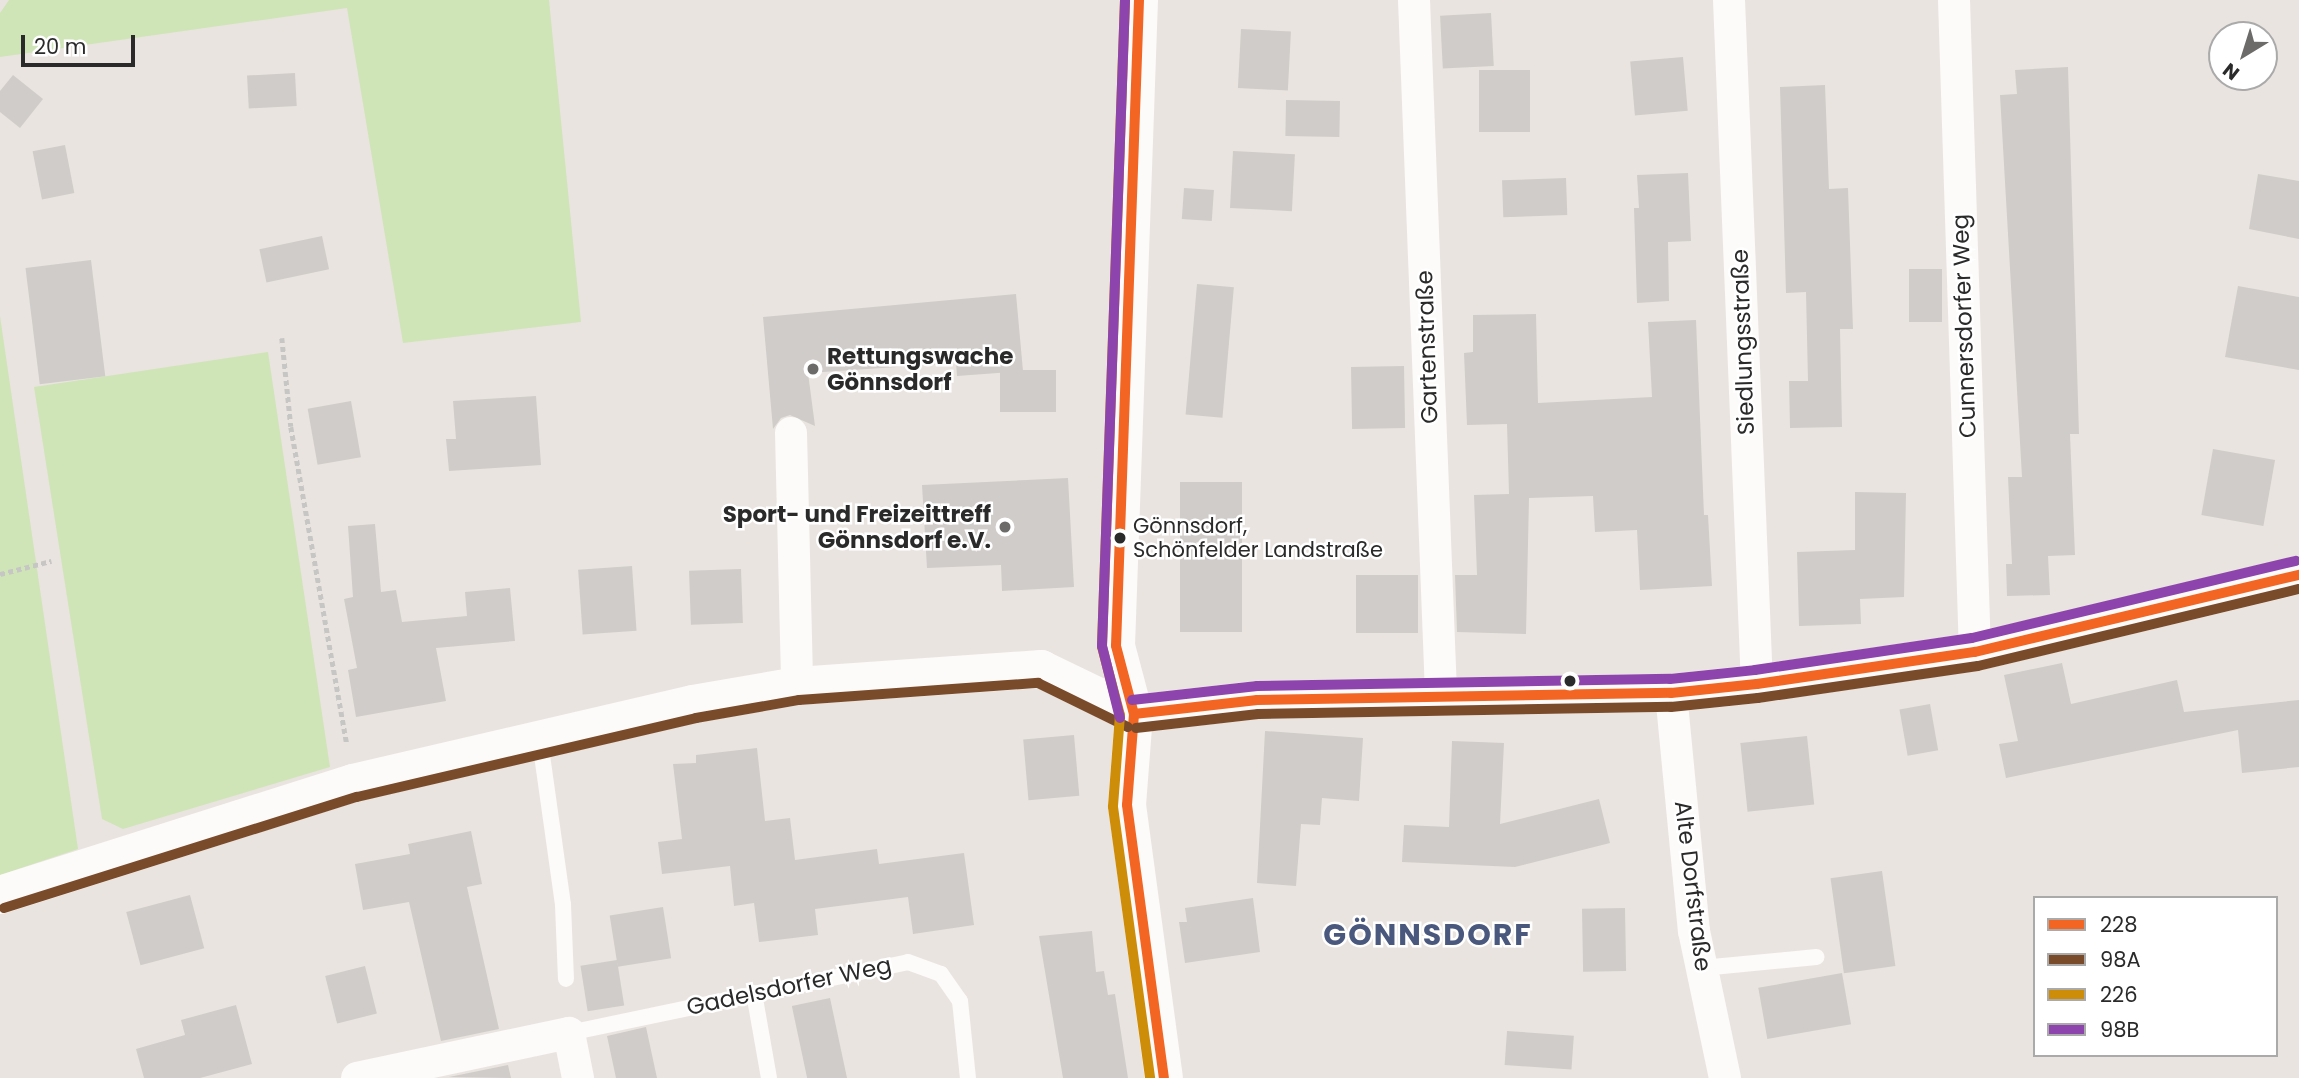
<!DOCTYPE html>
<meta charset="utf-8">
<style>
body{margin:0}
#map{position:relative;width:2299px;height:1078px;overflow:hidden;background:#e9e4df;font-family:Poppins,sans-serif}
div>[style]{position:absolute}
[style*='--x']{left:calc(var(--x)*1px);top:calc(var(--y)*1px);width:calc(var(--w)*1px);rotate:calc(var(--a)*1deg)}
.green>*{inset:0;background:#cfe5b7}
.building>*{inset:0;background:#d0ccc9;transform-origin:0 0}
.path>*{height:4.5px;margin-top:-2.25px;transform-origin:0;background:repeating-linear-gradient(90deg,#c6c6c5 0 5px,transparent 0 8.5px)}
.lane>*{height:16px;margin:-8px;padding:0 8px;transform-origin:8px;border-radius:8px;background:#fcfbfa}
.street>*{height:32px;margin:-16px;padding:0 16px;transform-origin:16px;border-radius:16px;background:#fcfbfa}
.secondary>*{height:38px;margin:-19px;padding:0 19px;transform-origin:19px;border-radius:19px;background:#fcfbfa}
.bus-1>*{height:10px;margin:-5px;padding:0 5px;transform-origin:5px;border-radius:5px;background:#f26522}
.bus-2>*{height:10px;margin:-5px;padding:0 5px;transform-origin:5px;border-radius:5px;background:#7a4b2a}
.bus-3>*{height:10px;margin:-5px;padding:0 5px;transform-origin:5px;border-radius:5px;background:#ce8d08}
.bus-4>*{height:10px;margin:-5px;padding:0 5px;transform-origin:5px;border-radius:5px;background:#8e44ad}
.dots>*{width:19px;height:19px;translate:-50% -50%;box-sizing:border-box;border:4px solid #fff;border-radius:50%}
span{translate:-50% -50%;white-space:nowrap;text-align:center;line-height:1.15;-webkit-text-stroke:5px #fff;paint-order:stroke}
.bus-label{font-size:21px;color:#2a2a2a}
.left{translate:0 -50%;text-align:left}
.street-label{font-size:23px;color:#2a2a2a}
.poi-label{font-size:23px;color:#2a2a2a;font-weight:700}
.right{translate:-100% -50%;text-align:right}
.district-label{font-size:30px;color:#49587c;font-weight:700;letter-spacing:2px}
.legend{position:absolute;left:2033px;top:896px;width:245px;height:161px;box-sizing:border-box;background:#fff;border:2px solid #aaa;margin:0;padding:9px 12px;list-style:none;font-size:21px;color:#2a2a2a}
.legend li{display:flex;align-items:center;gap:14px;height:35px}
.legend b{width:35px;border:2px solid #aaa}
.north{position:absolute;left:2208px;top:21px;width:70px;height:70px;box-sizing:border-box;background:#fff;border:2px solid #aaa;border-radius:50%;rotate:218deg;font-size:19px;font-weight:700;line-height:28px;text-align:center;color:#2a2a2a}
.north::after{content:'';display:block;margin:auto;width:24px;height:32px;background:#6d6b69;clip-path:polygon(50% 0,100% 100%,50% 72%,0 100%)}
.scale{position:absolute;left:21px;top:35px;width:114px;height:32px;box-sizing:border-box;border:4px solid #2a2a2a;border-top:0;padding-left:9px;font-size:21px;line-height:24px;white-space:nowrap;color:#2a2a2a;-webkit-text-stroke:5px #fff;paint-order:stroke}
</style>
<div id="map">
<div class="green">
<div style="clip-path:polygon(9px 0,549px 0,581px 322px,403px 343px,347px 8px,0 57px,0 13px)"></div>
<div style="clip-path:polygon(0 316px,78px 849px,0 875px)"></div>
<div style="clip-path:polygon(268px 352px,330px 767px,123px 829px,102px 819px,34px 387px)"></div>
</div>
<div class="building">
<div style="left:1491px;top:13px;width:53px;height:51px;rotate:87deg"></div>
<div style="left:1241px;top:29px;width:50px;height:59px;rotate:3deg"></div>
<div style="left:1683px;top:57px;width:54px;height:53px;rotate:85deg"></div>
<div style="clip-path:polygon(2068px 67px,2079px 434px,2070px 434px,2075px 555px,2048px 556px,2050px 595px,2007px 596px,2006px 564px,2012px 564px,2008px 477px,2022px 477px,2000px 95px,2017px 94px,2015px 70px)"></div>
<div style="left:1479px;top:70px;width:51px;height:62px"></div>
<div style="left:295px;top:73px;width:33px;height:48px;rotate:87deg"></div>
<div style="clip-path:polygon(13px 75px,43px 99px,20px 128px,0 112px,0 91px)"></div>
<div style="clip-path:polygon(1825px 85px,1829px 189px,1848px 188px,1853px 329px,1840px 329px,1842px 427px,1790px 428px,1789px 381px,1808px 381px,1806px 292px,1786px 293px,1780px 87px)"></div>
<div style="left:1286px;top:100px;width:54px;height:36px;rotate:1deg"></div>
<div style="left:65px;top:145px;width:49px;height:33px;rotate:79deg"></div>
<div style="left:1233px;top:151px;width:62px;height:57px;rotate:3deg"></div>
<div style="clip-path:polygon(1688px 173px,1691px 241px,1668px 242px,1669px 301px,1637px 303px,1634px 208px,1639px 208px,1637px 175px)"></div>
<div style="clip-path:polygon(2258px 174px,2299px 181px,2299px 239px,2249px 229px)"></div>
<div style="left:1566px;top:178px;width:37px;height:64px;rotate:88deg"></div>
<div style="left:1184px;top:188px;width:30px;height:31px;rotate:4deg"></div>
<div style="left:322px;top:236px;width:34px;height:64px;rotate:78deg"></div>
<div style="left:91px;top:260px;width:117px;height:66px;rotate:83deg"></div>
<div style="left:1909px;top:269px;width:33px;height:53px"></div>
<div style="left:1197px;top:284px;width:37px;height:131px;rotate:5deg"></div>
<div style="clip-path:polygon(2238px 286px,2299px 297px,2299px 370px,2225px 357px)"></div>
<div style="clip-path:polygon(1016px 294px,1023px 371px,957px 376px,956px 363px,808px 373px,815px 426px,790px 415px,781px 418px,773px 429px,763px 317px)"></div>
<div style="clip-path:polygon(1536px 314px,1538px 403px,1652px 397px,1648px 322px,1696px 320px,1704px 515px,1708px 515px,1712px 586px,1640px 590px,1637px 530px,1595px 532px,1593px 496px,1529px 498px,1526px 634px,1457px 632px,1455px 575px,1477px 575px,1474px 495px,1509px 494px,1507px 424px,1467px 425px,1464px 353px,1473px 352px,1473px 315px)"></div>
<div style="left:1404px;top:366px;width:62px;height:53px;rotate:89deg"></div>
<div style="left:1056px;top:370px;width:42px;height:56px;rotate:90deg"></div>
<div style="clip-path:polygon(536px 396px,541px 465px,449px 471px,446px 439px,456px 439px,453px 401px)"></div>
<div style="left:351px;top:401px;width:57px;height:44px;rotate:80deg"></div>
<div style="left:2213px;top:449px;width:63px;height:67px;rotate:10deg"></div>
<div style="clip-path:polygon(1068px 478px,1074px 587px,1002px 591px,1001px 565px,927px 568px,922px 485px)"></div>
<div style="left:1242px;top:482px;width:150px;height:62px;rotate:90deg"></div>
<div style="clip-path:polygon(1855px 492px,1906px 493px,1904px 597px,1860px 599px,1861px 624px,1799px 626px,1797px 552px,1855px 550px)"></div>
<div style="clip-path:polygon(375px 524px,381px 592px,396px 590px,402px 622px,467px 616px,465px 592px,510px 588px,515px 641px,436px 648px,446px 701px,356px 717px,348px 670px,357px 668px,344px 599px,353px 597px,348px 526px)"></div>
<div style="left:632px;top:566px;width:65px;height:54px;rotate:86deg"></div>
<div style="left:741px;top:569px;width:54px;height:52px;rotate:88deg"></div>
<div style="left:1356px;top:575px;width:62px;height:58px"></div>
<div style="clip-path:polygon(2062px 663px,2071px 704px,2177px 680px,2184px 712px,2299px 700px,2299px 767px,2242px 773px,2238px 730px,2006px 778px,1999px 744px,2018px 741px,2004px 675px)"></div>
<div style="left:1930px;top:704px;width:47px;height:31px;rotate:80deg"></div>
<div style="clip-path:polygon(1265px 731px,1363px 738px,1359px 801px,1322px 798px,1320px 825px,1301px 824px,1296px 886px,1257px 883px)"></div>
<div style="left:1074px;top:735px;width:61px;height:51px;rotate:85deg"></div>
<div style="left:1807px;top:736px;width:69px;height:67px;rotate:84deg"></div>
<div style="clip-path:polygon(1452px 741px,1504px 743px,1500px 824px,1599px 799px,1610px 843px,1515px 867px,1402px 862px,1404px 825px,1449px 827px)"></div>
<div style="clip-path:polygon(757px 748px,765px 821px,790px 818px,795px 860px,877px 849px,879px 864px,964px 853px,974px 925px,913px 934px,908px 897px,815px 909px,818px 935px,759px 942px,754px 903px,734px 906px,730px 866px,662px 874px,658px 842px,682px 839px,673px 764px,696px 763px,696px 755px)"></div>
<div style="clip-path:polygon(471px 831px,482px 884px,467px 887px,499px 1029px,441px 1041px,409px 902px,363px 910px,355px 864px,410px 854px,408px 844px)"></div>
<div style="left:1882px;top:871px;width:96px;height:52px;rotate:82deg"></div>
<div style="left:190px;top:895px;width:55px;height:66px;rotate:75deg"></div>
<div style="clip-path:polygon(1253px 898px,1260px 952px,1185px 963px,1179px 922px,1187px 922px,1185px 908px)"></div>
<div style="left:663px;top:907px;width:52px;height:54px;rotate:81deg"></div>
<div style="left:1625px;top:908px;width:63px;height:43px;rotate:89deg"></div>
<div style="clip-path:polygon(1092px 931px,1096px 972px,1104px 971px,1108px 995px,1115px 994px,1128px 1078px,1063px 1078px,1039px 936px)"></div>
<div style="left:617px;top:960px;width:46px;height:37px;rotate:81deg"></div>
<div style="left:365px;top:966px;width:49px;height:41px;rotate:76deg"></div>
<div style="left:1842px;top:973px;width:52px;height:85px;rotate:80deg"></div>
<div style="left:830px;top:998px;width:82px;height:39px;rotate:78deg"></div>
<div style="clip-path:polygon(236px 1005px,252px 1064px,200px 1078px,144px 1078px,136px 1049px,185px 1035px,181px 1020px)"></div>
<div style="clip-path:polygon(646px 1027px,657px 1078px,616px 1078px,607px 1036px)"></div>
<div style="left:1507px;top:1031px;width:67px;height:34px;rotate:4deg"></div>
<div style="clip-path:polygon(508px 1065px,511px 1078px,449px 1077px)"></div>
</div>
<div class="path">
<div style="--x:282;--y:338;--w:89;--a:84.2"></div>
<div style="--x:291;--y:427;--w:322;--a:80"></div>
<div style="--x:0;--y:574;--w:53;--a:-14.3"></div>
</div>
<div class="lane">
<div style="--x:540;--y:741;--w:166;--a:82"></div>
<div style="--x:563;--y:905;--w:74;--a:87.7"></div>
<div style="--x:1702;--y:968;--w:115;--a:-5.5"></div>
<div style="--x:754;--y:993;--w:86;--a:80"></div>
<div style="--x:569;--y:1033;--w:346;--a:-11.8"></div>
<div style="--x:908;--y:962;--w:35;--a:20"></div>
<div style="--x:941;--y:974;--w:33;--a:55"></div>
<div style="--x:960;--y:1001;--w:77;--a:84.1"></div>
</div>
<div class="street">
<div style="--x:1414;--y:0;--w:695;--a:87.77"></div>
<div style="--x:1729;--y:0;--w:685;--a:87.66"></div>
<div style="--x:1954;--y:0;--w:652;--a:88.16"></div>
<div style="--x:791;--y:433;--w:253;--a:88.6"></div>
<div style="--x:1671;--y:693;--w:239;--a:84.5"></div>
<div style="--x:1694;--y:931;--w:150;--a:78.1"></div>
<div style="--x:357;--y:1078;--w:217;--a:-12"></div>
<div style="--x:569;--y:1033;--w:46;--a:78.7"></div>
</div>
<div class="secondary">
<div style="--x:1139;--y:0;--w:646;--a:92.04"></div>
<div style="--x:1116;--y:646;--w:70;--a:75.2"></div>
<div style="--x:1134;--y:714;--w:91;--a:94.4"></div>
<div style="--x:1127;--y:805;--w:275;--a:82.3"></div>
<div style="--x:1134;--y:714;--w:124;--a:-6.5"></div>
<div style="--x:1257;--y:700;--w:414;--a:-1"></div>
<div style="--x:1671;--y:693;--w:86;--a:-6"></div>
<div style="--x:1757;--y:684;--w:220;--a:-8.4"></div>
<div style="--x:1975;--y:652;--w:333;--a:-13.4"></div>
<div style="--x:0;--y:895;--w:370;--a:-17.6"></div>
<div style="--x:353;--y:783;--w:349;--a:-13.1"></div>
<div style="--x:693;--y:704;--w:106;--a:-9.8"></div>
<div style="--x:797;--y:686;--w:245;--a:-4"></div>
<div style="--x:1041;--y:669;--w:103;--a:25.8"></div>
</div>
<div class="bus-1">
<div style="--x:1139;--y:0;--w:646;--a:92.04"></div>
<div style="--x:1116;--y:646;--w:70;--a:75.2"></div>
<div style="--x:1134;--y:714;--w:91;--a:94.4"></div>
<div style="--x:1127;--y:805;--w:275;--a:82.3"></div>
<div style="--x:1134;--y:714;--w:124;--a:-6.5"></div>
<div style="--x:1257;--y:700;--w:414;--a:-1"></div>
<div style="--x:1671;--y:693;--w:86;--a:-6"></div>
<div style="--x:1757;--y:684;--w:220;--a:-8.4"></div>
<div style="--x:1975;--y:652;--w:333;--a:-13.4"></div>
</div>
<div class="bus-2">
<div style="--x:1136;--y:728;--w:123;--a:-6.5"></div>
<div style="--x:1258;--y:714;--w:413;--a:-1"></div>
<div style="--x:1671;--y:707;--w:87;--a:-5.9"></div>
<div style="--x:1758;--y:698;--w:222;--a:-8.3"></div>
<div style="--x:1978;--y:666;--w:330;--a:-13.5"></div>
<div style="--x:4;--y:908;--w:370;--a:-17.5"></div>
<div style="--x:357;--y:797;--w:348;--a:-13.1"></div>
<div style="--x:696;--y:718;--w:105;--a:-9.9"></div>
<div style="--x:799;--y:700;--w:240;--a:-4.1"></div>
<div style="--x:1038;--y:683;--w:100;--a:26.1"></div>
</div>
<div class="bus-3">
<div style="--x:1125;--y:0;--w:647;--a:92.04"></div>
<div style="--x:1102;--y:647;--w:70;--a:75.2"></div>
<div style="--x:1120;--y:715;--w:92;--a:94.4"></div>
<div style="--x:1113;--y:807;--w:274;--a:82.2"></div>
</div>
<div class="bus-4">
<div style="--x:1132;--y:700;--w:126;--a:-6.4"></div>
<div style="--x:1257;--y:686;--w:413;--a:-1"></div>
<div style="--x:1670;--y:679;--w:85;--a:-6"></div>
<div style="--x:1755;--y:670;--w:219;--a:-8.4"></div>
<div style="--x:1972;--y:638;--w:333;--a:-13.4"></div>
<div style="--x:1120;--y:718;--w:74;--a:-104"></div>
<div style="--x:1102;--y:646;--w:646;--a:-87.96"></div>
</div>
<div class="dots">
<div style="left:813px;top:369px;background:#6d6b69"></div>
<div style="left:1005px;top:527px;background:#6d6b69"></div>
<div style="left:1120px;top:538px;background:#2a2a2a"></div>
<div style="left:1570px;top:681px;background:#2a2a2a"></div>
</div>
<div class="bus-label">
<span class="left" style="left:1133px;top:538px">Gönnsdorf,<br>Schönfelder Landstraße</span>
</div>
<div class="street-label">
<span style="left:1964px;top:326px;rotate:-92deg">Cunnersdorfer Weg</span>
<span style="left:1743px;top:342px;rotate:-92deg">Siedlungsstraße</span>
<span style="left:1427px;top:347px;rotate:-92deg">Gartenstraße</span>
<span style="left:1693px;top:886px;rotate:83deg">Alte Dorfstraße</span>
<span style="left:789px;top:986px;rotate:-12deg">Gadelsdorfer Weg</span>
</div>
<div class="poi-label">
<span class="left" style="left:827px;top:369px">Rettungswache<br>Gönnsdorf</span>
<span class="right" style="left:991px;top:527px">Sport- und Freizeittreff<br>Gönnsdorf e.V.</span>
</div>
<div class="district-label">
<span style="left:1428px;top:935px">GÖNNSDORF</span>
</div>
<ul class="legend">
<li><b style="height:9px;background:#f26522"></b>228</li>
<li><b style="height:9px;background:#7a4b2a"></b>98A</li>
<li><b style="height:9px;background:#ce8d08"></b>226</li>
<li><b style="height:9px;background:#8e44ad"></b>98B</li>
</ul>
<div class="north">N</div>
<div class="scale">20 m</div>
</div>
